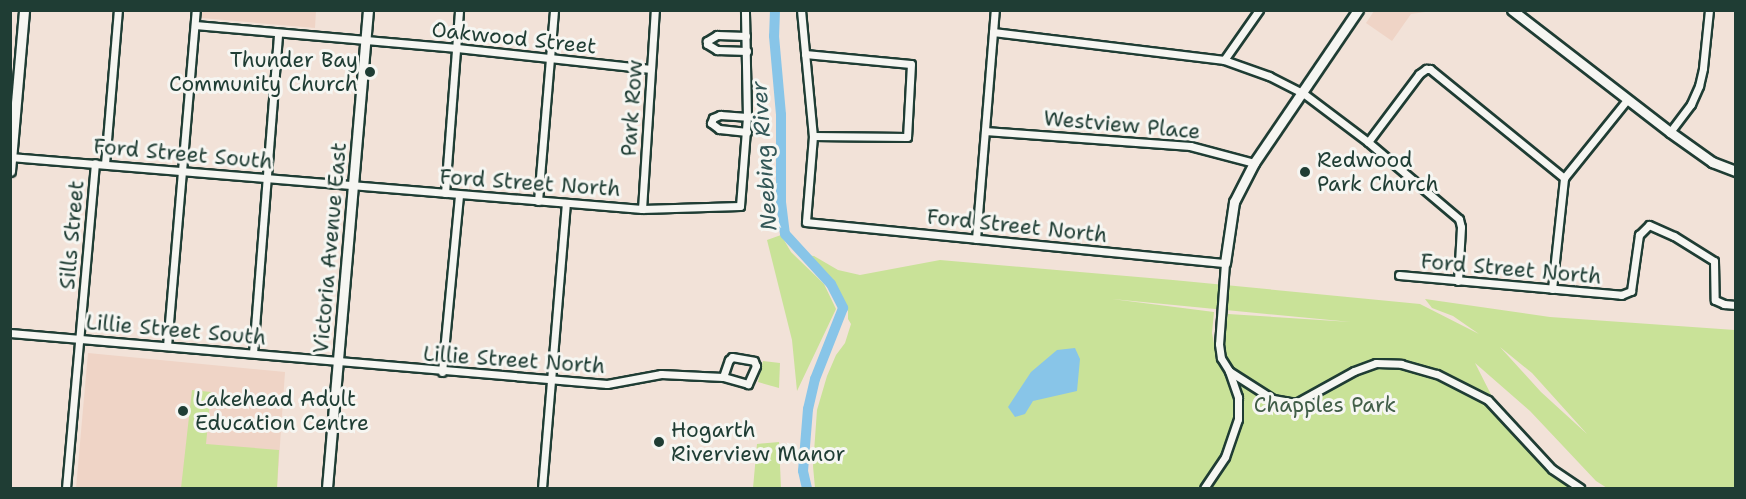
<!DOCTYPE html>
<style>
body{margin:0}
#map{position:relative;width:1746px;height:499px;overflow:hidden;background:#f2e2d8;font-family:"Shantell Sans",sans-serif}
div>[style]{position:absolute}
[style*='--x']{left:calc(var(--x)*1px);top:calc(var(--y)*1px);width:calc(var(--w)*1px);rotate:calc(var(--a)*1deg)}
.built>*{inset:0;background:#efd4c6}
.green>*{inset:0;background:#c9e298}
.water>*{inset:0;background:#88c5e8}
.river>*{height:10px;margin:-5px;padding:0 5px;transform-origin:5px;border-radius:5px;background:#88c5e8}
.roads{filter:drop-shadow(2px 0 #1f3d34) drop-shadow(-2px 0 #1f3d34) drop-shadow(0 2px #1f3d34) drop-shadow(0 -2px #1f3d34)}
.street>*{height:7px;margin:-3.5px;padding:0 3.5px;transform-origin:3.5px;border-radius:3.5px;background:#f6f6f2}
.secondary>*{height:9px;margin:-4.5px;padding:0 4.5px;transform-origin:4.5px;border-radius:4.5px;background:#f6f6f2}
.dots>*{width:16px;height:16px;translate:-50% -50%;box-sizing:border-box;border:3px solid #f6f6f2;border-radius:50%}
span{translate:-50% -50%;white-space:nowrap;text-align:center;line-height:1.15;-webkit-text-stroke:6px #f6f6f2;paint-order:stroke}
.street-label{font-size:21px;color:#1f3d34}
.poi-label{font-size:21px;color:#1f3d34}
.right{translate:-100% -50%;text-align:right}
.left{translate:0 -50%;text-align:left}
.park-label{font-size:21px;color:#415e48}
.water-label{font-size:22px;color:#345858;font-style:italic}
.frame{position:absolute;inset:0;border:12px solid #1f3d34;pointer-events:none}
</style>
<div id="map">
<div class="built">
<div style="clip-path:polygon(202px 11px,202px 10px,316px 11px,315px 28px,201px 18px)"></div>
<div style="clip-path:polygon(1374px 11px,1374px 10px,1432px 11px,1411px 14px,1392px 41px,1366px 23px)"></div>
<div style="clip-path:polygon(88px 353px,285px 372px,277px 488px,76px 488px)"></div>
</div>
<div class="green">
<div style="clip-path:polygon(781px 235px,791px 252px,824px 284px,836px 309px,797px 391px,792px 340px,767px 240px)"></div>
<div style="clip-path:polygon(evenodd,804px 255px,814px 256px,838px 270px,860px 275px,940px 260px,1173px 280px,1420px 304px,1479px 334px,1453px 316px,1432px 308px,1425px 299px,1550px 317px,1735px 330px,1735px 488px,1607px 488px,1596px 481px,1530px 411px,1475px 363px,1506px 424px,1535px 459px,1572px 488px,1206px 488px,1229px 459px,1240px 424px,1242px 408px,1237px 384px,1232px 367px,1224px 356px,1223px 342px,1228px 314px,1351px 322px,1112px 299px,1214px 312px,1212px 333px,1217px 359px,1229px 381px,1235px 405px,1235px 414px,1225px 448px,1200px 488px,815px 488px,813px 466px,817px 410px,827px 376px,836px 355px,845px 343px,851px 324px,848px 319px,848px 308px,843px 308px,831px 284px,804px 255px,1500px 347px,1532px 373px,1587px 434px,1541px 392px,1500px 347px)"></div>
<div style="clip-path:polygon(763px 361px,780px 363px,779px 388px,758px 382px)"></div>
<div style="clip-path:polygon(192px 390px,211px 392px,206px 444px,279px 450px,277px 488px,181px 488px)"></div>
<div style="clip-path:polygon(779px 442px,781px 488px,753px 488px,757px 444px)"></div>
</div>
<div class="water">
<div style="clip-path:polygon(1075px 348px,1080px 359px,1077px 391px,1033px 401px,1025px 414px,1015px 417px,1008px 407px,1031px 372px,1057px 350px)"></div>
</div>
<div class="river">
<div style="--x:775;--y:10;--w:26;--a:92"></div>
<div style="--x:774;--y:36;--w:79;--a:84.9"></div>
<div style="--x:781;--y:115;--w:87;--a:90"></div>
<div style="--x:781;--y:202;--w:32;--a:83"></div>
<div style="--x:785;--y:234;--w:68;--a:47.4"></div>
<div style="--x:831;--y:284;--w:27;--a:63"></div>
<div style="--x:843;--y:308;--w:76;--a:111.5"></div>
<div style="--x:815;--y:379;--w:31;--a:103"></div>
<div style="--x:808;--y:409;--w:62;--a:94.6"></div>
<div style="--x:803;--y:471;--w:17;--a:77"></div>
</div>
<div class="roads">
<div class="street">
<div style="--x:801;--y:10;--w:127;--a:84.6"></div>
<div style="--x:813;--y:136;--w:86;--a:94.7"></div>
<div style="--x:806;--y:222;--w:421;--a:5.6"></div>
<div style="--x:1225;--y:263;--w:81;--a:94.2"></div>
<div style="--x:1219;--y:344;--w:14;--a:82"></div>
<div style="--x:1221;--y:358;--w:15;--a:58"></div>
<div style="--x:1229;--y:371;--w:28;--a:71"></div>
<div style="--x:1238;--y:397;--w:22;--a:90"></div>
<div style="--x:1238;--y:419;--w:40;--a:108.9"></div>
<div style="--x:1225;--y:457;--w:37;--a:124"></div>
<div style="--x:195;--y:25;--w:263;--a:5"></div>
<div style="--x:457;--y:48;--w:195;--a:6.2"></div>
<div style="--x:993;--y:32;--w:233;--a:6.9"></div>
<div style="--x:1224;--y:60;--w:48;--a:19.6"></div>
<div style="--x:1269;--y:76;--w:38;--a:27"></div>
<div style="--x:1303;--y:93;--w:81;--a:37"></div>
<div style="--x:1368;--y:142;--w:119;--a:40.2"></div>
<div style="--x:1459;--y:219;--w:8;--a:76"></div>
<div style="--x:1461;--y:227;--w:54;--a:93.2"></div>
<div style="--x:746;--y:36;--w:29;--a:-178"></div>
<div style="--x:717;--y:35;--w:12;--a:149"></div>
<div style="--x:707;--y:41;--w:3;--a:90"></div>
<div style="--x:707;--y:44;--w:12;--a:31"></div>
<div style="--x:717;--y:50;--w:30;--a:2"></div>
<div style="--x:805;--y:54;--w:106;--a:5.4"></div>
<div style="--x:911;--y:64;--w:73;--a:93.1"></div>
<div style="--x:907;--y:137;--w:94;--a:-179.4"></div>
<div style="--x:1224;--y:60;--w:61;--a:-55"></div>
<div style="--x:985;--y:131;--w:206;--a:4.2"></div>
<div style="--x:1190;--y:146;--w:66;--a:14.9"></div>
<div style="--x:747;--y:132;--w:28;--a:-174"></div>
<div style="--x:719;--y:129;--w:10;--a:-143"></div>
<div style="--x:711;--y:123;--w:5;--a:-68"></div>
<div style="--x:713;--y:118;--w:8;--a:-23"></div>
<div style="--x:720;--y:115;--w:27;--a:4"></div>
<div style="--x:1670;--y:132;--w:35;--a:-53"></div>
<div style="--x:1691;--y:104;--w:20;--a:-66"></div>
<div style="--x:1699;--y:86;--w:18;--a:-77"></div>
<div style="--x:1703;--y:68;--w:58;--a:-84.1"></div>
<div style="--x:1368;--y:142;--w:85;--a:-53.1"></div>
<div style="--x:1419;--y:74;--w:9;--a:-36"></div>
<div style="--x:1426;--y:69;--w:4;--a:0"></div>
<div style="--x:1430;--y:69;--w:173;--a:39.1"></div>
<div style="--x:10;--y:157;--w:634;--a:4.7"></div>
<div style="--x:642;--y:209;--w:98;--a:-1.8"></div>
<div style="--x:740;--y:206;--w:89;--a:-85.5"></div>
<div style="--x:747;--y:117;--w:107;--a:-91.1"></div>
<div style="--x:105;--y:164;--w:155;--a:-85.2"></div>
<div style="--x:445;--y:193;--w:184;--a:-85.6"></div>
<div style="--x:538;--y:201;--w:192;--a:-85.2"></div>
<div style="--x:642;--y:209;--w:199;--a:-86.3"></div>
<div style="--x:976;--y:239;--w:230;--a:-85.3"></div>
<div style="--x:1399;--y:275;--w:223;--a:5.1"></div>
<div style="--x:1621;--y:295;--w:11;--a:-22"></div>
<div style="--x:1631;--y:291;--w:57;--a:-81.9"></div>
<div style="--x:1639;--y:235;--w:14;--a:-45"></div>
<div style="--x:1649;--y:225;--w:27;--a:24"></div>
<div style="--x:1674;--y:236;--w:47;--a:32"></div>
<div style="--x:1714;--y:261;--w:39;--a:89"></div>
<div style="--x:1715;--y:300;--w:10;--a:24"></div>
<div style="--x:1724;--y:304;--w:12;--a:5"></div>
<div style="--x:1552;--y:289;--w:112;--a:-83.8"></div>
<div style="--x:1564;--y:178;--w:100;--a:-51.1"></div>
<div style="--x:10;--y:333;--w:599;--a:4.88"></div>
<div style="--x:607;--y:384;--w:55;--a:-10.5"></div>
<div style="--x:661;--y:374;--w:62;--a:2.8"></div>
<div style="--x:723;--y:377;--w:18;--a:-71"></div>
<div style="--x:729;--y:360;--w:4;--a:-45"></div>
<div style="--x:732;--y:357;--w:22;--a:10"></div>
<div style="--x:754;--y:361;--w:5;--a:68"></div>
<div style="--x:756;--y:366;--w:20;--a:114"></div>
<div style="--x:748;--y:384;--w:26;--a:-164"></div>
<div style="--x:167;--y:346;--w:337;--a:-85.1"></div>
<div style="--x:253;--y:353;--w:321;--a:-85.5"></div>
<div style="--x:1229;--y:371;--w:52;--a:32.5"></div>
<div style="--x:1273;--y:399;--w:23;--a:10"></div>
<div style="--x:1296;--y:403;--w:66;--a:-28.9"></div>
<div style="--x:1354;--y:371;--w:23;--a:-20"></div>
<div style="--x:1376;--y:363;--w:25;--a:2"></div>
<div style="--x:1401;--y:364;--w:37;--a:16"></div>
<div style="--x:1437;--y:374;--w:57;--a:27"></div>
<div style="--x:1488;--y:400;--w:94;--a:47.2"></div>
<div style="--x:1552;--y:469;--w:34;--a:34"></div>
<div style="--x:442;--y:372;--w:178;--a:-84.5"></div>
<div style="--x:66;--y:488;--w:326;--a:-84.9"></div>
<div style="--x:542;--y:488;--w:286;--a:-85.2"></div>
</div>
<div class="secondary">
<div style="--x:1512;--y:10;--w:200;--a:37.7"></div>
<div style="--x:1670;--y:132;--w:52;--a:35.5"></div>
<div style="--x:1712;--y:162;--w:26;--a:21"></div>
<div style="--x:10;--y:171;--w:162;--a:-85"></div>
<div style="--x:1225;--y:263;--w:62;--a:-81.6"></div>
<div style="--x:1234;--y:202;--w:44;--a:-62.9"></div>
<div style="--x:1254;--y:163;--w:185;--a:-55.8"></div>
<div style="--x:327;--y:488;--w:480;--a:-85.1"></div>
</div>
</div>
<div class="dots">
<div style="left:370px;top:72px;background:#1f3d34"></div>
<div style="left:1305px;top:172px;background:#1f3d34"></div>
<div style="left:183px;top:411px;background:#1f3d34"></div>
<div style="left:659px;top:442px;background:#1f3d34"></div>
</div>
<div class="street-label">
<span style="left:514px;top:38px;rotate:6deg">Oakwood Street</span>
<span style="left:632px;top:108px;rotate:-86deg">Park Row</span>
<span style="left:1122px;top:125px;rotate:5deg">Westview Place</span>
<span style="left:183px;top:154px;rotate:5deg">Ford Street South</span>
<span style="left:530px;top:183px;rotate:4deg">Ford Street North</span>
<span style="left:1017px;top:226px;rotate:6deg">Ford Street North</span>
<span style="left:72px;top:235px;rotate:-85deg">Sills Street</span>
<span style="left:330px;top:248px;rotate:-85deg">Victoria Avenue East</span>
<span style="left:1511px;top:269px;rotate:5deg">Ford Street North</span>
<span style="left:176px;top:330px;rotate:5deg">Lillie Street South</span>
<span style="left:514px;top:360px;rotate:4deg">Lillie Street North</span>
</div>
<div class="poi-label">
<span class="right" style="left:358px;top:72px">Thunder Bay<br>Community Church</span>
<span class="left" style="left:1317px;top:172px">Redwood<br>Park Church</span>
<span class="left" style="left:195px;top:411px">Lakehead Adult<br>Education Centre</span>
<span class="left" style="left:671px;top:442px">Hogarth<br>Riverview Manor</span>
</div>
<div class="park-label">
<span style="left:1325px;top:405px">Chapples Park</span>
</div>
<div class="water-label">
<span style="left:764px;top:156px;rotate:-94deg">Neebing River</span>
</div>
<div class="frame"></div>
</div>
